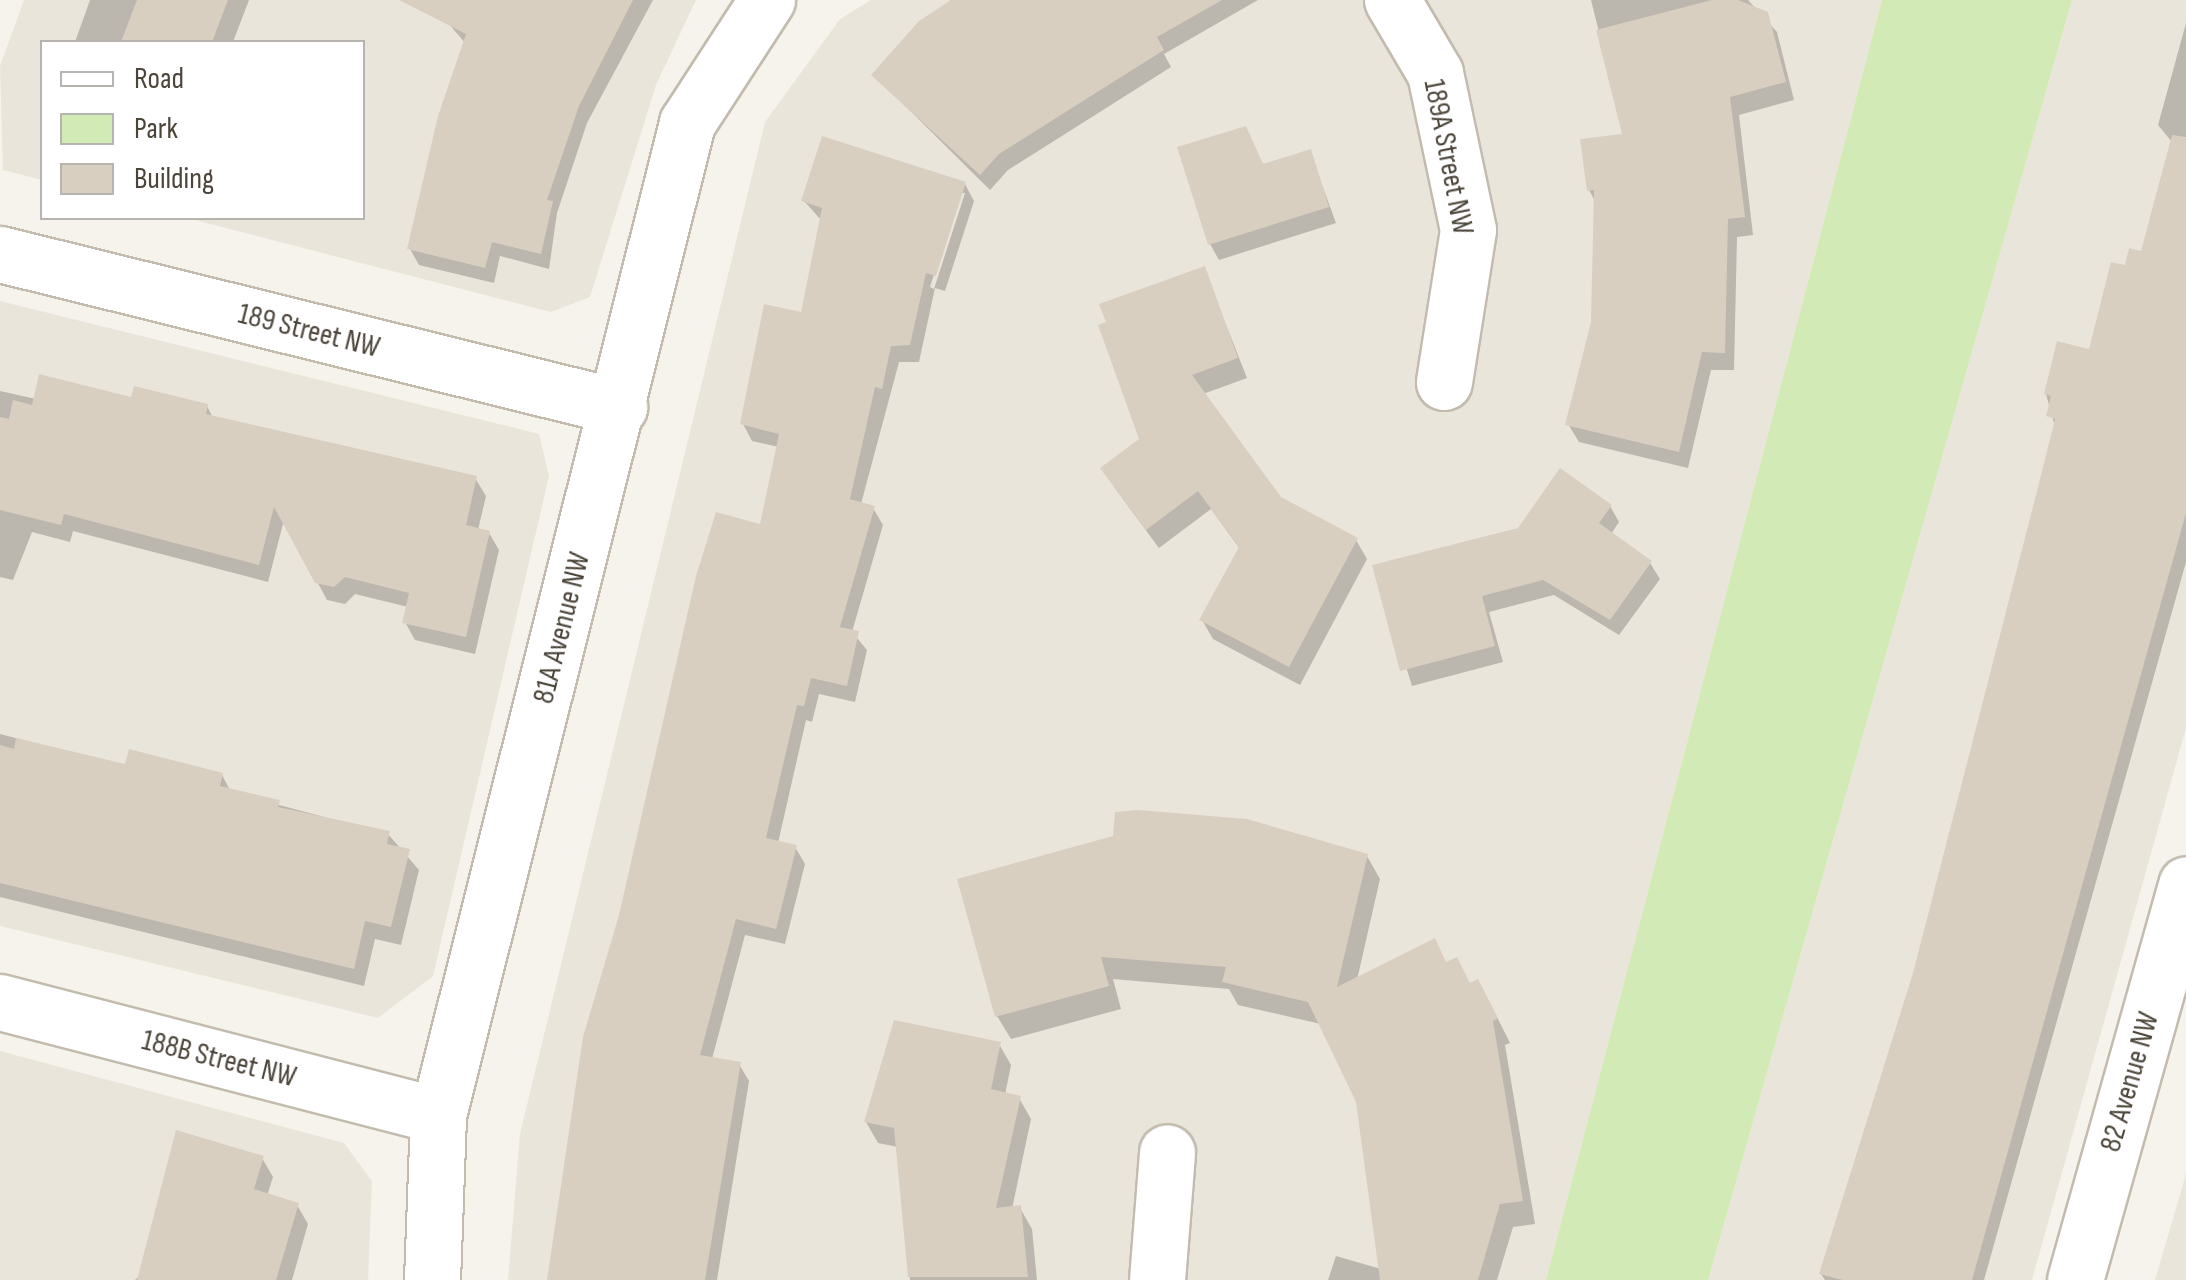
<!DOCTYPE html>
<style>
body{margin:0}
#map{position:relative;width:2186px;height:1280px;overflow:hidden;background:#f6f3ec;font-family:"Sofia Sans Condensed",sans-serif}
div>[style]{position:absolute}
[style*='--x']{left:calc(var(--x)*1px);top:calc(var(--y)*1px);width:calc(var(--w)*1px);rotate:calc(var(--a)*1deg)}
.residential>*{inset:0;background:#eae5da}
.green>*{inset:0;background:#d2eab5}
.shadow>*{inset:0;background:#0003}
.building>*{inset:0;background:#d8cfc1}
.roads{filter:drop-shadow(2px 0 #c2bbae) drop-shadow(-2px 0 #c2bbae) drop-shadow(0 2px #c2bbae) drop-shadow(0 -2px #c2bbae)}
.minor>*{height:55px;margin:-27.5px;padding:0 27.5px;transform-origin:27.5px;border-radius:27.5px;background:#fff}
span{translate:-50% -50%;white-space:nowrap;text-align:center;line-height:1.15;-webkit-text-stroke:8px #fff;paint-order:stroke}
.street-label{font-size:30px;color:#4b4439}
.legend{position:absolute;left:40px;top:40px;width:325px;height:180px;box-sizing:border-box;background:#fff;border:2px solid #b7b4b0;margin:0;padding:12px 18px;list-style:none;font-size:30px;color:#4b4439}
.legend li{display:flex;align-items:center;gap:20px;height:50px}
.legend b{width:50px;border:2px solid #b7b4b0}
</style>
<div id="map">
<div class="residential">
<div style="clip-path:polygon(24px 0,696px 0,656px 85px,590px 297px,551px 312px,187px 218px,362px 218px,362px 42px,42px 42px,42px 180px,3px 170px,0 66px)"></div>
<div style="clip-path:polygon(871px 0,1882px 0,1546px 1280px,508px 1280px,520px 1134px,765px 122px,840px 19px)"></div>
<div style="clip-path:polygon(2072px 0,2186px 0,2186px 728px,2032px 1280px,1708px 1280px)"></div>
<div style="clip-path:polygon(0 301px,539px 434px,549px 476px,433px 976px,378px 1018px,0 926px)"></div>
<div style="clip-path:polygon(0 1051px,344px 1143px,372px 1181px,368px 1280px,0 1280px)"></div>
<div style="clip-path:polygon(2186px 1174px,2186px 1280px,2155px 1280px)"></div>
</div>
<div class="green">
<div style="clip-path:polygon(1882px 0,2072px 0,1708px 1280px,1546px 1280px)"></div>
</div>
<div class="shadow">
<div style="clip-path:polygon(90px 0,249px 0,233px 42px,75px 42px)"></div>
<div style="clip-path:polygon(456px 0,653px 0,587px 123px,557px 213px,549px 269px,500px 256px,494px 283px,419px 265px,410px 249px,466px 44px,448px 23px)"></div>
<div style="clip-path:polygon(956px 0,1258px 0,1164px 54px,1171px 67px,1008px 170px,990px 190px,874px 75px)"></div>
<div style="clip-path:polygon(1591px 0,1748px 0,1777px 32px,1794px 100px,1739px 115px,1753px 235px,1737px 237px,1734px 370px,1711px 370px,1688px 468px,1579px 442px,1568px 424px,1594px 322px,1596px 203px,1589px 190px,1625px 136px)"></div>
<div style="clip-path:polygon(2186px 23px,2186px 562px,1984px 1280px,1825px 1280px,1821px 1274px,1915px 974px,2055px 427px,2046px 394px,2091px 352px,2127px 268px,2143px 254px,2172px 142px,2158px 125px)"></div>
<div style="clip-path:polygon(1310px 152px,1336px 223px,1219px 260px,1210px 244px,1257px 155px,1265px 166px)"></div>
<div style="clip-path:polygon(evenodd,965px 184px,974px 201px,945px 291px,935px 288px,919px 362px,899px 362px,861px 504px,873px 508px,883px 525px,852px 632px,867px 650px,855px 702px,819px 694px,812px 722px,806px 720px,778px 843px,795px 847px,805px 864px,785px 944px,745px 935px,712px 1059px,739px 1064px,749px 1081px,717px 1280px,550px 1280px,586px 1033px,761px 527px,779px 447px,752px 441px,743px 424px,803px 315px,822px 221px,804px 201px,965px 184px,960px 193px,965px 193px,934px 289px,930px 287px,960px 193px)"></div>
<div style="clip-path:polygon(1204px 269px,1247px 378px,1203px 394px,1279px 499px,1356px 540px,1367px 559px,1300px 685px,1213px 639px,1202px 620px,1240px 549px,1211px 509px,1159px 548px,1114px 487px,1142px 440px)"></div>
<div style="clip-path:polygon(0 391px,36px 399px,207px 406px,213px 418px,475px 478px,486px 496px,478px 530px,489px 533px,499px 550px,475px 654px,415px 640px,405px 622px,408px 607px,355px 594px,345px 604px,327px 600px,284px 520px,268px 582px,73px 531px,70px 542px,32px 532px,13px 580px,0 577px)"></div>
<div style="clip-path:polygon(1610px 506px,1619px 522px,1611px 534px,1650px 563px,1660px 579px,1619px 635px,1554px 595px,1489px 612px,1503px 662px,1412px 686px,1375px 567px)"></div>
<div style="clip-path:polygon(0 734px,127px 767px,222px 775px,231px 792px,388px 834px,419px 870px,401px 945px,375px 939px,364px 986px,0 897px)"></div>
<div style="clip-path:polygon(1367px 856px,1380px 879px,1357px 980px,1447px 964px,1491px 1005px,1510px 1043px,1505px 1045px,1535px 1224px,1513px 1227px,1497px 1280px,1328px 1280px,1336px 1256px,1381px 1269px,1358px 1102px,1321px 1024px,1238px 1005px,1229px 989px,1113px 979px,1121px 1009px,1011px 1039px,997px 1016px,960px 881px)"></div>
<div style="clip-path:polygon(999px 1044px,1011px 1065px,1005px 1095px,1019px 1098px,1031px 1119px,1012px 1209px,1020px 1208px,1032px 1229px,1037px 1280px,910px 1280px,898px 1147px,878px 1143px,866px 1122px)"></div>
<div style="clip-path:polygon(262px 1158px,273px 1177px,267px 1196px,297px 1205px,308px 1224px,292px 1280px,135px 1280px)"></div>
</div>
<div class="building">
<div style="clip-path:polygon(137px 0,228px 0,212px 42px,121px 42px)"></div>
<div style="clip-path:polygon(399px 0,633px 0,579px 106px,547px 200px,553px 201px,541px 254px,492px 242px,485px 268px,407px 249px,438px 116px,466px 34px)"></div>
<div style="clip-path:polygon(951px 0,1222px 0,1157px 37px,1164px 50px,999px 154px,980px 175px,871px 75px,919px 21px)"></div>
<div style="clip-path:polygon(1712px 0,1738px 0,1768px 12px,1786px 82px,1730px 97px,1745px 217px,1728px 219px,1725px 353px,1702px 352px,1679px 452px,1565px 425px,1591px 322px,1594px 190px,1587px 191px,1580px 139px,1622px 134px,1596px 30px)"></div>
<div style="clip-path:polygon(1246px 126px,1263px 164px,1311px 149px,1329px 207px,1208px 245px,1177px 147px)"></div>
<div style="clip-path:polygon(2172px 135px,2186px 137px,2186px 513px,1972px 1280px,1843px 1280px,1819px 1274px,1913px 973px,2037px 491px,2055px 419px,2046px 416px,2051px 396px,2044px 394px,2057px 341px,2089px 349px,2111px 262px,2125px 265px,2129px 248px,2141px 251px)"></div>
<div style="clip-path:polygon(822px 136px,966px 182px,936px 276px,926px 273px,910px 345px,891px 346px,882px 389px,875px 387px,850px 499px,875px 506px,840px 627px,859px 631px,847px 686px,811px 678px,804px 706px,797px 705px,766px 838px,797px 845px,776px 929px,736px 919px,700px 1055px,741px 1062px,705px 1280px,547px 1280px,583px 1037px,619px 915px,696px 576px,716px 512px,760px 524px,779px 434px,740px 424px,764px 304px,801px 312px,822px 208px,801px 201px)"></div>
<div style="clip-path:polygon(1205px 266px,1238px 358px,1192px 375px,1281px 497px,1358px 538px,1289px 667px,1199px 620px,1239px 547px,1198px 491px,1146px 530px,1100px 468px,1139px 439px,1098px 325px,1106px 322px,1099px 304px)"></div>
<div style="clip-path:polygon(39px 374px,131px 397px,134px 386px,208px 404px,206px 414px,477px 476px,466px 525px,490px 531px,466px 637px,402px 623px,409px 593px,345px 577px,334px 587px,315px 583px,274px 507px,259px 565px,64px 514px,61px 525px,0 510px,0 417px,9px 419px,13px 400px,32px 405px)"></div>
<div style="clip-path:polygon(1560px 468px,1612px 505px,1599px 523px,1652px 561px,1610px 620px,1543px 580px,1482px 596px,1495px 646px,1400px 671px,1372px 565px,1518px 528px)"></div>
<div style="clip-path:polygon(16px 738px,125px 764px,129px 749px,223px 773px,220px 786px,280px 800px,278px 807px,390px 831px,387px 844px,410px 849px,391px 927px,365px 921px,354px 969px,0 883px,0 745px,14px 749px)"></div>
<div style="clip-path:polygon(1138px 810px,1247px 819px,1368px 854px,1337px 987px,1435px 938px,1446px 962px,1457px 957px,1470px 983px,1478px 979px,1498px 1018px,1493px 1021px,1523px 1201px,1500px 1204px,1478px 1280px,1380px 1280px,1356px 1102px,1308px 1002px,1222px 982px,1226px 967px,1101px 957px,1109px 986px,995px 1017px,957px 879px,1113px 836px,1115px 812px)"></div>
<div style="clip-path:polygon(894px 1020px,1001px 1042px,991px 1089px,1021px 1096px,996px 1208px,1021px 1205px,1028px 1277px,908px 1277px,894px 1128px,864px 1122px)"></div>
<div style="clip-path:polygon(176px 1130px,264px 1156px,254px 1189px,299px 1203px,276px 1280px,137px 1280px)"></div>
</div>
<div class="roads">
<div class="minor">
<div style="--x:1392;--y:0;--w:85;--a:59.5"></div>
<div style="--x:1435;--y:73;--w:160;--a:78.1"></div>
<div style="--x:1468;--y:230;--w:154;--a:99"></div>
<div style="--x:0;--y:254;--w:638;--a:13.88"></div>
<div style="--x:0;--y:1002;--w:452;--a:14.5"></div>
<div style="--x:432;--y:1280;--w:165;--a:-87.9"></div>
<div style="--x:438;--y:1115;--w:1023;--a:-75.91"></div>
<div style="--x:687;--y:123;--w:147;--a:-57"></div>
<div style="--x:1157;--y:1280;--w:128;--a:-85.5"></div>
<div style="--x:2075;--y:1280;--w:411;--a:-74.3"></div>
</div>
</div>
<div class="street-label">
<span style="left:1448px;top:157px;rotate:79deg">189A Street NW</span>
<span style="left:309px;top:331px;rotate:14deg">189 Street NW</span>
<span style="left:562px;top:628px;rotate:-76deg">81A Avenue NW</span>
<span style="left:219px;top:1059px;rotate:14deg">188B Street NW</span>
<span style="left:2130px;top:1082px;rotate:-74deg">82 Avenue NW</span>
</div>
<ul class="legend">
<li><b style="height:12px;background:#fff"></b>Road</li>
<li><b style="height:28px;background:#d2eab5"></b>Park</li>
<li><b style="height:28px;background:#d8cfc1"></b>Building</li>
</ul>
</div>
